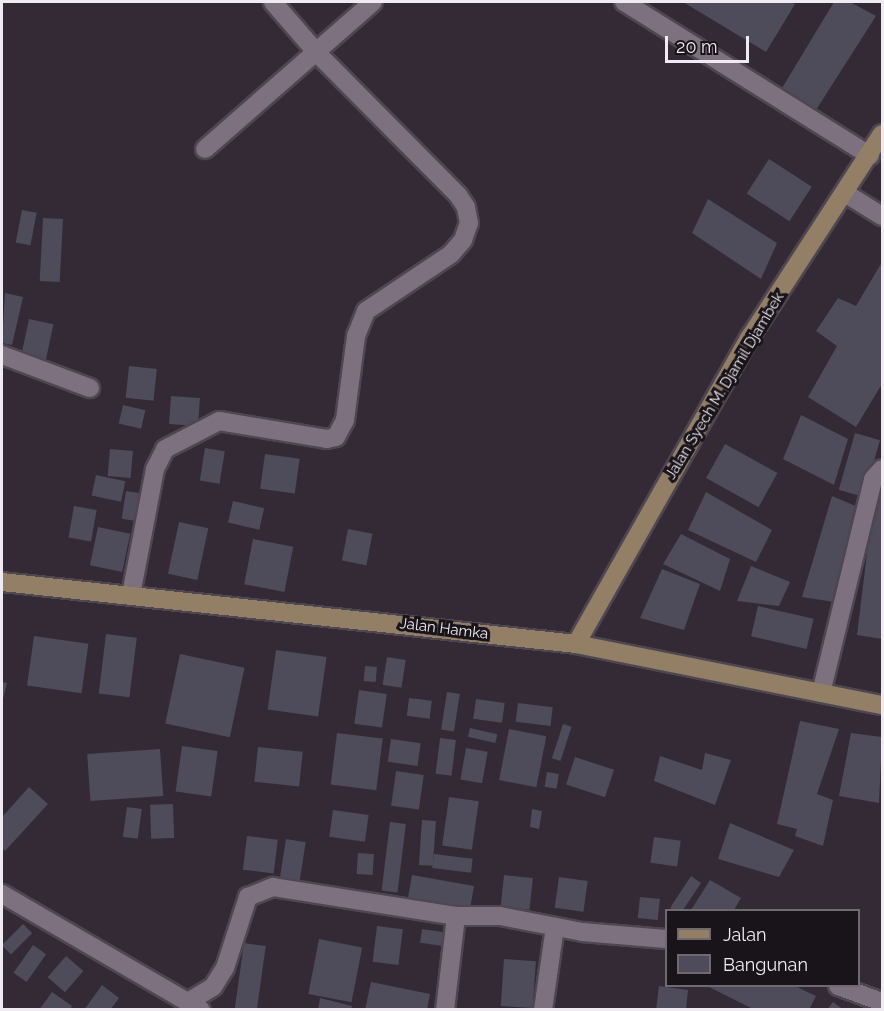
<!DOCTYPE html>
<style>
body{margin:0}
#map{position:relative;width:884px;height:1011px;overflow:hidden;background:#332a35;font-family:Raleway,sans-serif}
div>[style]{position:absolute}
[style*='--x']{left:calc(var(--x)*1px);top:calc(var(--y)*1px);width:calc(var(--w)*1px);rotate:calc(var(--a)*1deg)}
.building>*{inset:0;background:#4e4b5a;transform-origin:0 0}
.roads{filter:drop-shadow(2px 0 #4e4650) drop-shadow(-2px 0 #4e4650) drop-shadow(0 2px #4e4650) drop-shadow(0 -2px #4e4650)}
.street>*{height:18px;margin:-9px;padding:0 9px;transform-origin:9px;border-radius:9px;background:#7d717f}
.secondary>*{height:18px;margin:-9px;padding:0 9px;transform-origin:9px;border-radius:9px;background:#927f66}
span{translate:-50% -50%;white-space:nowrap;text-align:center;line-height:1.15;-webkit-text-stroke:6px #181419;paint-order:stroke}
.street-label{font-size:15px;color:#f0eaf2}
.frame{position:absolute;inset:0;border:3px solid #f0eaf2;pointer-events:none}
.legend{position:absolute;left:665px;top:909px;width:195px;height:78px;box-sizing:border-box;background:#181419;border:2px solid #6e6a70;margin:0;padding:8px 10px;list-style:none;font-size:18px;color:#f0eaf2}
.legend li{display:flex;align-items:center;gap:12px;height:30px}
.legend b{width:30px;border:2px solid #6e6a70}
.scale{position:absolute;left:665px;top:36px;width:84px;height:27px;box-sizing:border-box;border:3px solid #f0eaf2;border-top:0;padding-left:8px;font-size:18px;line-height:21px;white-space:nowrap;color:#f0eaf2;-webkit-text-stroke:4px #181419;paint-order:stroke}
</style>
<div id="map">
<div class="building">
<div style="clip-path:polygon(683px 2px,789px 2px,795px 4px,766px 52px)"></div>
<div style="clip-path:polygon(834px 2px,850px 2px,876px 16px,816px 110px,782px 88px)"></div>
<div style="left:769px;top:159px;width:51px;height:41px;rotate:33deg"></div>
<div style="clip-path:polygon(708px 199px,777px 243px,761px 279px,692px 233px)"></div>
<div style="left:22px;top:210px;width:15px;height:33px;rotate:11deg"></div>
<div style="left:43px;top:218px;width:20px;height:63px;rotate:3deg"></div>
<div style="clip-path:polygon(882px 262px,882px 384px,856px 427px,808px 397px,837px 346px,816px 331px,838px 298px,856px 306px)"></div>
<div style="clip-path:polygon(5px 293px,23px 297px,12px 345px,2px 343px)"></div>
<div style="left:29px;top:319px;width:25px;height:41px;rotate:12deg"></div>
<div style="left:129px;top:366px;width:28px;height:32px;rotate:6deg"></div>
<div style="left:171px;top:396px;width:29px;height:28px;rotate:4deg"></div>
<div style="left:123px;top:405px;width:23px;height:19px;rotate:13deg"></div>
<div style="clip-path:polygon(801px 415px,848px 439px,834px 485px,783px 459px)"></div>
<div style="left:855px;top:433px;width:26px;height:59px;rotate:16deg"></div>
<div style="left:725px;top:444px;width:60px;height:39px;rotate:29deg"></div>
<div style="left:205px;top:448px;width:20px;height:33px;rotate:9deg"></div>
<div style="left:110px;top:449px;width:23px;height:27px;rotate:5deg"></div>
<div style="left:265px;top:454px;width:35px;height:35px;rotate:8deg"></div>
<div style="left:96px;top:475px;width:30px;height:21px;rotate:12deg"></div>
<div style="clip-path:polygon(875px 487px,882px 488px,882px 639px,857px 635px)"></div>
<div style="left:126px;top:491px;width:18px;height:28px;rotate:9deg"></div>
<div style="clip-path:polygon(706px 492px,772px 530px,756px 562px,688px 530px)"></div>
<div style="clip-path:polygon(832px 496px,858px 507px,834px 602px,802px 597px)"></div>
<div style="left:233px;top:501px;width:32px;height:22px;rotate:13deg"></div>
<div style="left:74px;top:506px;width:23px;height:32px;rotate:10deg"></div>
<div style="left:179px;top:522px;width:30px;height:53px;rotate:12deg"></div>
<div style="left:98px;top:527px;width:33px;height:39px;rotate:12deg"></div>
<div style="left:348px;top:529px;width:25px;height:32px;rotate:11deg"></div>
<div style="clip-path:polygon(681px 534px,730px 559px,720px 591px,663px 564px)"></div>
<div style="left:253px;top:539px;width:41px;height:46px;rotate:11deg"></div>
<div style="clip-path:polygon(751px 566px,790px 582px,779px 606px,737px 601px)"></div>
<div style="clip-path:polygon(662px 569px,700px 584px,684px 630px,640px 618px)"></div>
<div style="left:758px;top:606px;width:57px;height:31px;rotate:13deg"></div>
<div style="left:106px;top:634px;width:31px;height:60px;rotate:7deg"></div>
<div style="left:34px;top:636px;width:55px;height:50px;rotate:8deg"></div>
<div style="left:276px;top:650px;width:51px;height:60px;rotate:8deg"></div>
<div style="left:180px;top:654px;width:66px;height:71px;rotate:12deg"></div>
<div style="left:387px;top:657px;width:19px;height:28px;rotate:9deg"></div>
<div style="left:365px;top:666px;width:12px;height:15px;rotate:5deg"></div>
<div style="clip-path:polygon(2px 682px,7px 683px,2px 703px)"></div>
<div style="left:359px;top:690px;width:28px;height:34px;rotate:8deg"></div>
<div style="left:447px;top:692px;width:13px;height:38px;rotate:9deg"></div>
<div style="left:409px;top:698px;width:23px;height:18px;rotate:7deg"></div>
<div style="left:476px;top:699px;width:29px;height:20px;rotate:8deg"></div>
<div style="left:518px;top:703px;width:35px;height:19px;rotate:7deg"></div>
<div style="clip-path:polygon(800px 721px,839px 729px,817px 794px,833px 800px,823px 846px,795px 836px,797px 829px,777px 824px)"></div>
<div style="left:563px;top:724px;width:9px;height:36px;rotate:18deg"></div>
<div style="left:470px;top:728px;width:28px;height:9px;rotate:13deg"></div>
<div style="left:509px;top:729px;width:38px;height:52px;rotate:11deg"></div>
<div style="left:337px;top:733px;width:46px;height:52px;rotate:7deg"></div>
<div style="clip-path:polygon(851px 733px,882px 737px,879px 803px,839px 796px)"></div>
<div style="left:440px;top:738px;width:16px;height:36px;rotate:7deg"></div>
<div style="left:391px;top:739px;width:30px;height:23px;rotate:8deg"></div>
<div style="left:182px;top:746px;width:36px;height:46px;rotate:8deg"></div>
<div style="left:258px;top:747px;width:45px;height:35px;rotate:6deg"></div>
<div style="left:466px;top:748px;width:22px;height:32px;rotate:10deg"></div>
<div style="left:160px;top:749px;width:47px;height:73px;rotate:86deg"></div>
<div style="clip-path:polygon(705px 753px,731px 760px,715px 805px,654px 781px,660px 756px,702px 770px)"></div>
<div style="left:575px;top:757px;width:41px;height:29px;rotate:18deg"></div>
<div style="left:396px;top:771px;width:28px;height:35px;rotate:8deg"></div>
<div style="left:547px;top:772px;width:12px;height:15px;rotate:9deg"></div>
<div style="clip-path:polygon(29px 787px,48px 804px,5px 851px,2px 848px,2px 817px)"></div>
<div style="left:449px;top:797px;width:30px;height:49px;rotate:8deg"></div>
<div style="left:173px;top:804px;width:34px;height:23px;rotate:88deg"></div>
<div style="left:127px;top:807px;width:15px;height:30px;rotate:8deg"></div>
<div style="clip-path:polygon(532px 809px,542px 811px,539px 829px,530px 827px)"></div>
<div style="left:333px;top:810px;width:36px;height:27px;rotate:8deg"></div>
<div style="left:422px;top:820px;width:14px;height:45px;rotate:4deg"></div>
<div style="left:390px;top:822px;width:16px;height:69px;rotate:7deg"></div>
<div style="clip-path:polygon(730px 823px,794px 850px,779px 877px,718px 859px)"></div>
<div style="left:247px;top:836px;width:31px;height:34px;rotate:7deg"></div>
<div style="left:654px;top:837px;width:27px;height:26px;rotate:8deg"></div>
<div style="left:286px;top:839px;width:20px;height:44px;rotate:9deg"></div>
<div style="left:358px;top:853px;width:16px;height:21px;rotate:4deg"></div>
<div style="left:434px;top:854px;width:39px;height:14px;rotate:7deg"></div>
<div style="left:412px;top:875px;width:63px;height:30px;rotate:10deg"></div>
<div style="left:504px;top:875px;width:29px;height:32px;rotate:6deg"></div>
<div style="clip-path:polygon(691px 876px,701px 883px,683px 910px,674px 910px,670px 908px)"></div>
<div style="left:559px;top:877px;width:29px;height:31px;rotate:8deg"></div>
<div style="clip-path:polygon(710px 880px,741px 898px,734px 910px,691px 910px)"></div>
<div style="left:640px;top:897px;width:20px;height:21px;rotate:6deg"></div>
<div style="left:23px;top:924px;width:13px;height:30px;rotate:45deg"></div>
<div style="left:377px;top:926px;width:26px;height:36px;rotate:7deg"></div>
<div style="left:422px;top:929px;width:30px;height:14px;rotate:8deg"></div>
<div style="left:319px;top:939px;width:44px;height:56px;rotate:11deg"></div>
<div style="left:244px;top:943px;width:22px;height:68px;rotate:8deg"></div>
<div style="left:33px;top:945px;width:16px;height:34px;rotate:35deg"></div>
<div style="left:66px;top:956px;width:23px;height:28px;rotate:41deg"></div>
<div style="left:504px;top:959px;width:32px;height:47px;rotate:4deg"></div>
<div style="clip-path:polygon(371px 982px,430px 994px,427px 1010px,365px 1010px)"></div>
<div style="clip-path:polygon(102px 985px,119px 998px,110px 1010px,84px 1010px)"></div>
<div style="clip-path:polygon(659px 986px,688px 990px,686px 1010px,656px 1010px)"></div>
<div style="clip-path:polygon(707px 986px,795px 986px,816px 996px,809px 1010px,755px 1010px)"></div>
<div style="clip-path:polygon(52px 992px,72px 1006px,70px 1010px,39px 1010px)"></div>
<div style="clip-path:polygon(320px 998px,352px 1006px,351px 1010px,318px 1010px)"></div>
<div style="clip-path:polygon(833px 1002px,844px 1010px,827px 1010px)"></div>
</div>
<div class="roads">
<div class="street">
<div style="--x:624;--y:2;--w:290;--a:32"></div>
<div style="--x:205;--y:149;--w:223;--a:-41.2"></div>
<div style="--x:845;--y:193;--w:44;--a:31.9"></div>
<div style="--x:2;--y:355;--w:94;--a:20.6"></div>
<div style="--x:131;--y:595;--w:128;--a:-79.2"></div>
<div style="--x:155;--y:469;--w:22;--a:-63"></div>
<div style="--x:165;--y:449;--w:61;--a:-27.4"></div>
<div style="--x:219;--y:421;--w:109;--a:9.5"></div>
<div style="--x:327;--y:439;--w:9;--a:-13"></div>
<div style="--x:336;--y:437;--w:19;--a:-62"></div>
<div style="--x:345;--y:420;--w:85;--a:-82.5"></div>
<div style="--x:356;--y:336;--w:27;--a:-68"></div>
<div style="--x:366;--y:311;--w:102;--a:-33.8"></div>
<div style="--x:451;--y:254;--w:18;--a:-49"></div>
<div style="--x:463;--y:240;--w:18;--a:-71"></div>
<div style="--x:469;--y:223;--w:16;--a:-101"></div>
<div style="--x:466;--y:207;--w:14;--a:-124"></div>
<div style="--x:458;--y:195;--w:199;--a:-134.8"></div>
<div style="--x:318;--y:54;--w:69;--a:-130.9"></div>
<div style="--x:821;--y:693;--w:220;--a:-76.3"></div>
<div style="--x:873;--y:479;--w:13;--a:-48"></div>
<div style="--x:2;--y:894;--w:230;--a:30.2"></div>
<div style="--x:838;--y:986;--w:47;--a:20"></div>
<div style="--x:188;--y:1002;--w:29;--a:-31"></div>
<div style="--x:213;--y:987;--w:22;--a:-58"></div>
<div style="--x:225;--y:968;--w:75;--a:-72.1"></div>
<div style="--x:248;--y:897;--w:27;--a:-22"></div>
<div style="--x:273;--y:887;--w:185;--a:9"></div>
<div style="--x:445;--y:1010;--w:95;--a:-83.3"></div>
<div style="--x:456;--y:916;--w:44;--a:0"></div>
<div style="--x:500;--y:916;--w:84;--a:11"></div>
<div style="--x:582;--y:932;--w:84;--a:4.8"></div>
<div style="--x:543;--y:1010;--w:84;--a:-81.8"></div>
</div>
<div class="secondary">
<div style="--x:2;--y:582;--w:577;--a:6.16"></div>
<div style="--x:576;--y:644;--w:312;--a:11.3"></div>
<div style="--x:576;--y:644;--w:353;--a:-60.5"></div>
<div style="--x:750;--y:337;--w:242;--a:-57"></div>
</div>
</div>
<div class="street-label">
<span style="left:725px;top:386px;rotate:-59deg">Jalan Syech M. Djamil Djambek</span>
<span style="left:444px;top:629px;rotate:7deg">Jalan Hamka</span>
</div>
<div class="frame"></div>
<ul class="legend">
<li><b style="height:8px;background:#927f66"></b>Jalan</li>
<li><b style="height:16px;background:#4e4b5a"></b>Bangunan</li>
</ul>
<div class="scale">20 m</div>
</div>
